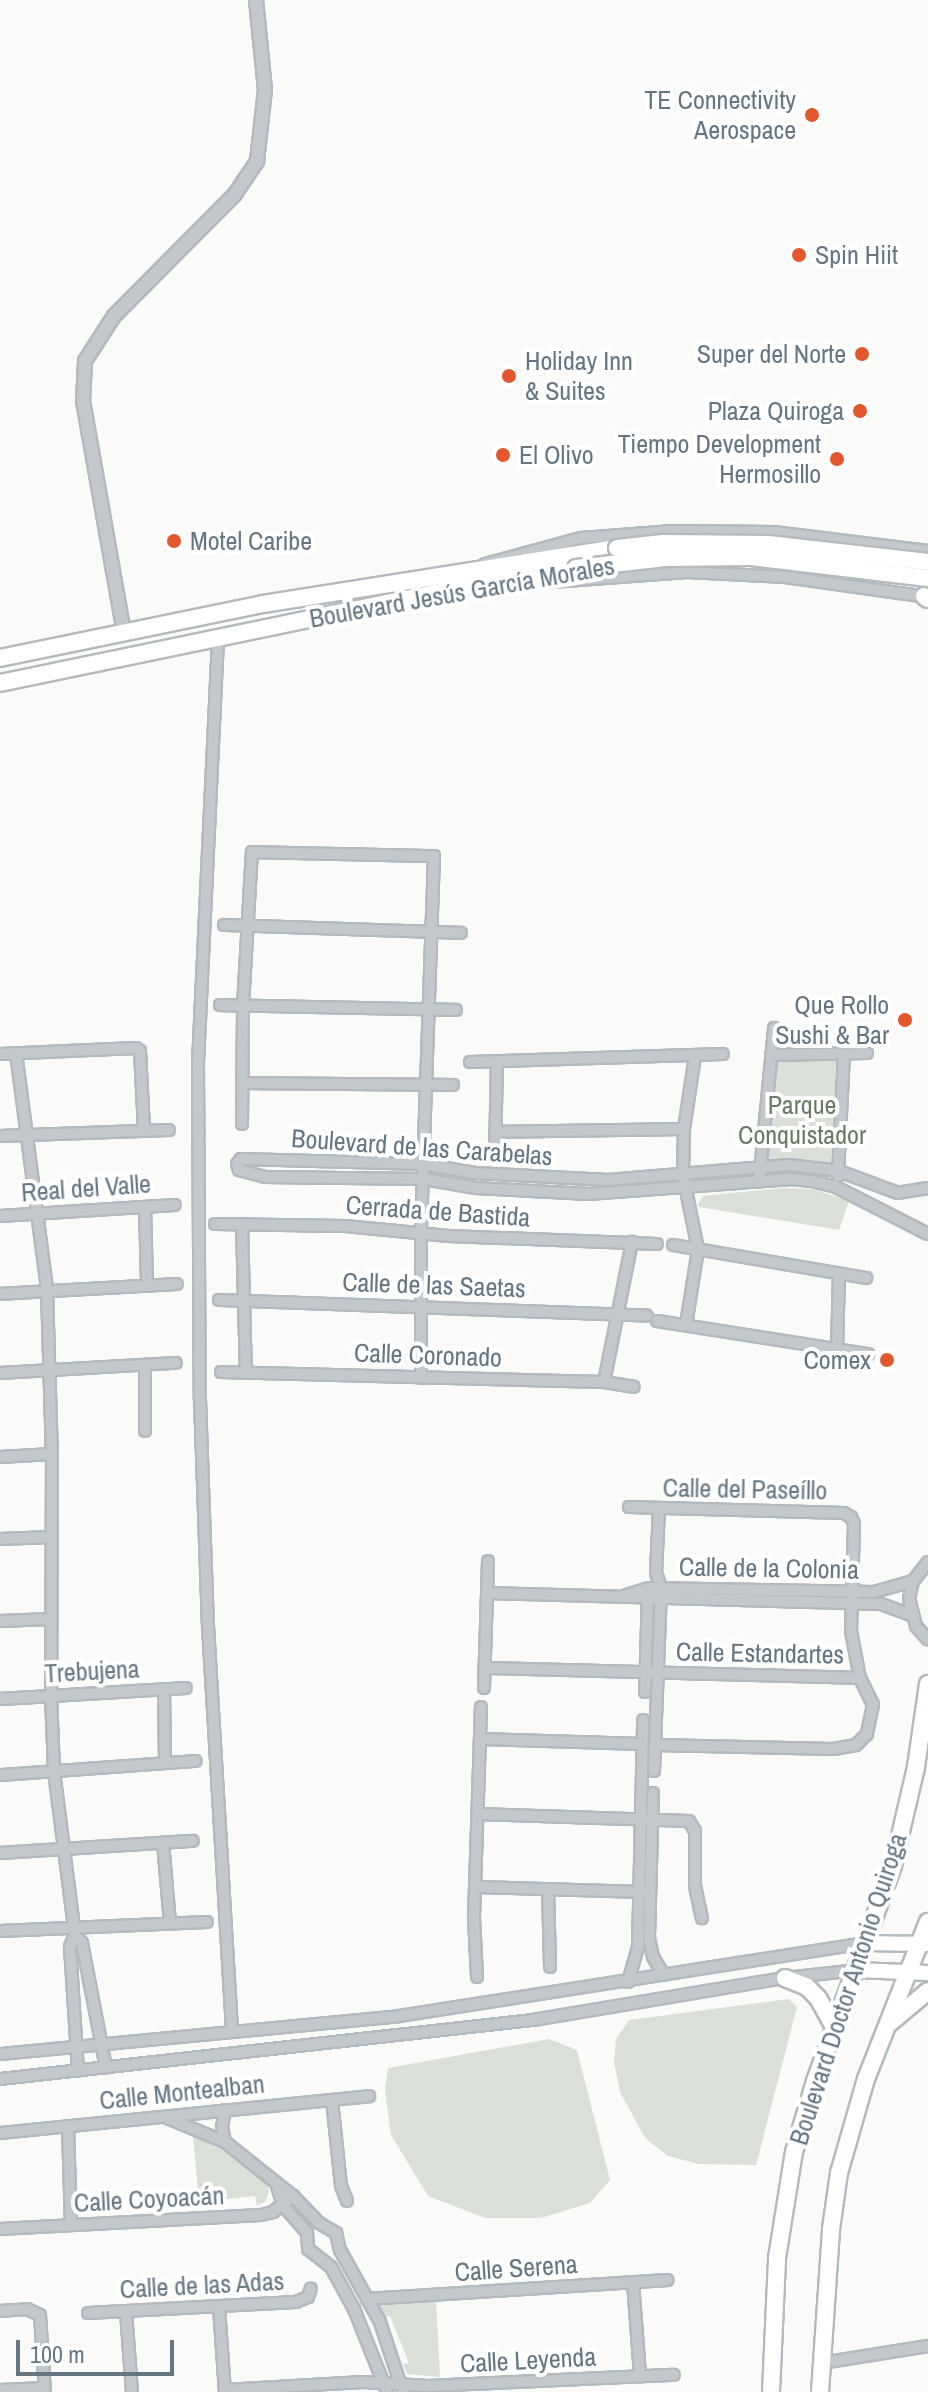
<!DOCTYPE html>
<meta charset="utf-8">
<style>
body{margin:0}
#map{position:relative;width:928px;height:2392px;overflow:hidden;background:#fafaf8;font-family:"Archivo Narrow",sans-serif}
div>[style]{position:absolute}
[style*='--x']{left:calc(var(--x)*1px);top:calc(var(--y)*1px);width:calc(var(--w)*1px);rotate:calc(var(--a)*1deg)}
.green>*{inset:0;background:#dadfd7}
.roads{filter:drop-shadow(2px 0 #b3babf) drop-shadow(-2px 0 #b3babf) drop-shadow(0 2px #b3babf) drop-shadow(0 -2px #b3babf)}
.minor>*{height:10px;margin:-5px;padding:0 5px;transform-origin:5px;border-radius:5px;background:#c3c8cc}
.tertiary>*{height:12px;margin:-6px;padding:0 6px;transform-origin:6px;border-radius:6px;background:#c3c8cc}
.secondary>*{height:14px;margin:-7px;padding:0 7px;transform-origin:7px;border-radius:7px;background:#fff}
.primary>*{height:16px;margin:-8px;padding:0 8px;transform-origin:8px;border-radius:8px;background:#fff}
.bridges{filter:drop-shadow(2px 0 #b5babe) drop-shadow(-2px 0 #b5babe) drop-shadow(0 2px #b5babe) drop-shadow(0 -2px #b5babe)}
.primary-bridge>*{height:16px;margin:-8px;padding:0 8px;transform-origin:8px;border-radius:8px;background:#fff}
.dots>*{width:22px;height:22px;translate:-50% -50%;box-sizing:border-box;border:4px solid #fff;border-radius:50%}
span{translate:-50% -50%;white-space:nowrap;text-align:center;line-height:1.15;-webkit-text-stroke:8px #fff;paint-order:stroke}
.poi-label{font-size:26px;color:#657683}
.right{translate:-100% -50%;text-align:right}
.left{translate:0 -50%;text-align:left}
.street-label{font-size:26px;color:#657683}
.park-label{font-size:26px;color:#687a64}
.scale{position:absolute;left:16px;top:2340px;width:158px;height:36px;box-sizing:border-box;border:4px solid #657683;border-top:0;padding-left:10px;font-size:24px;line-height:28px;white-space:nowrap;color:#657683;-webkit-text-stroke:6px #fff;paint-order:stroke}
</style>
<div id="map">
<div class="green">
<div style="clip-path:polygon(838px 1059px,833px 1163px,765px 1160px,777px 1062px)"></div>
<div style="clip-path:polygon(782px 1188px,813px 1189px,849px 1201px,839px 1230px,699px 1207px,698px 1204px,703px 1196px)"></div>
<div style="clip-path:polygon(789px 1999px,797px 2007px,756px 2165px,699px 2164px,668px 2156px,645px 2138px,620px 2092px,614px 2062px,616px 2039px,629px 2020px)"></div>
<div style="clip-path:polygon(549px 2039px,577px 2050px,610px 2180px,590px 2203px,541px 2218px,485px 2218px,428px 2196px,391px 2135px,385px 2090px,388px 2068px)"></div>
<div style="clip-path:polygon(193px 2136px,219px 2148px,267px 2183px,269px 2192px,265px 2202px,257px 2205px,255px 2196px,199px 2202px)"></div>
<div style="clip-path:polygon(436px 2300px,440px 2377px,407px 2374px,403px 2364px,409px 2363px,390px 2316px,385px 2317px,379px 2305px)"></div>
</div>
<div class="roads">
<div class="minor">
<div style="--x:485;--y:564;--w:99;--a:-15.2"></div>
<div style="--x:581;--y:538;--w:92;--a:-4.4"></div>
<div style="--x:673;--y:531;--w:101;--a:0.6"></div>
<div style="--x:774;--y:532;--w:155;--a:7"></div>
<div style="--x:498;--y:586;--w:190;--a:-4.2"></div>
<div style="--x:687;--y:572;--w:98;--a:2.9"></div>
<div style="--x:785;--y:577;--w:144;--a:8"></div>
<div style="--x:218;--y:639;--w:423;--a:92.7"></div>
<div style="--x:198;--y:1062;--w:337;--a:89.7"></div>
<div style="--x:200;--y:1399;--w:227;--a:88"></div>
<div style="--x:208;--y:1626;--w:405;--a:86.6"></div>
<div style="--x:224;--y:925;--w:237;--a:1.9"></div>
<div style="--x:220;--y:1005;--w:236;--a:1.2"></div>
<div style="--x:16;--y:1053;--w:239;--a:82.5"></div>
<div style="--x:47;--y:1290;--w:164;--a:88.3"></div>
<div style="--x:52;--y:1454;--w:242;--a:90.2"></div>
<div style="--x:51;--y:1696;--w:75;--a:87.7"></div>
<div style="--x:54;--y:1771;--w:165;--a:82.7"></div>
<div style="--x:75;--y:1935;--w:13;--a:113"></div>
<div style="--x:70;--y:1947;--w:124;--a:86.3"></div>
<div style="--x:0;--y:1054;--w:136;--a:-2.5"></div>
<div style="--x:136;--y:1048;--w:5;--a:37"></div>
<div style="--x:140;--y:1051;--w:80;--a:87.1"></div>
<div style="--x:771;--y:1055;--w:96;--a:-1.2"></div>
<div style="--x:470;--y:1062;--w:253;--a:-1.8"></div>
<div style="--x:242;--y:1083;--w:211;--a:0.5"></div>
<div style="--x:242;--y:1124;--w:118;--a:-89.5"></div>
<div style="--x:243;--y:1006;--w:154;--a:-86.7"></div>
<div style="--x:252;--y:852;--w:182;--a:1.3"></div>
<div style="--x:434;--y:856;--w:376;--a:92"></div>
<div style="--x:421;--y:1232;--w:146;--a:90"></div>
<div style="--x:495;--y:1132;--w:189;--a:-0.9"></div>
<div style="--x:0;--y:1136;--w:169;--a:-2"></div>
<div style="--x:495;--y:1156;--w:94;--a:-88.8"></div>
<div style="--x:838;--y:1176;--w:122;--a:-87.2"></div>
<div style="--x:759;--y:1182;--w:155;--a:-84.4"></div>
<div style="--x:928;--y:1188;--w:30;--a:171"></div>
<div style="--x:898;--y:1193;--w:63;--a:-159.6"></div>
<div style="--x:839;--y:1171;--w:50;--a:-173.2"></div>
<div style="--x:789;--y:1165;--w:182;--a:175.3"></div>
<div style="--x:608;--y:1180;--w:133;--a:-177"></div>
<div style="--x:475;--y:1173;--w:53;--a:-170.2"></div>
<div style="--x:423;--y:1164;--w:182;--a:-178.4"></div>
<div style="--x:241;--y:1159;--w:6;--a:129"></div>
<div style="--x:237;--y:1164;--w:6;--a:72"></div>
<div style="--x:239;--y:1170;--w:27;--a:15"></div>
<div style="--x:265;--y:1177;--w:159;--a:0.7"></div>
<div style="--x:424;--y:1179;--w:53;--a:9.8"></div>
<div style="--x:476;--y:1188;--w:112;--a:3.1"></div>
<div style="--x:588;--y:1194;--w:205;--a:-4.2"></div>
<div style="--x:792;--y:1179;--w:19;--a:6"></div>
<div style="--x:811;--y:1181;--w:26;--a:13"></div>
<div style="--x:836;--y:1187;--w:103;--a:27.1"></div>
<div style="--x:145;--y:1207;--w:79;--a:88.5"></div>
<div style="--x:0;--y:1216;--w:175;--a:-3.6"></div>
<div style="--x:215;--y:1224;--w:130;--a:0.9"></div>
<div style="--x:345;--y:1226;--w:104;--a:5.5"></div>
<div style="--x:449;--y:1236;--w:208;--a:2.2"></div>
<div style="--x:242;--y:1224;--w:148;--a:88.5"></div>
<div style="--x:673;--y:1245;--w:196;--a:9.7"></div>
<div style="--x:0;--y:1294;--w:177;--a:-3.2"></div>
<div style="--x:219;--y:1300;--w:428;--a:2.1"></div>
<div style="--x:657;--y:1321;--w:214;--a:8.9"></div>
<div style="--x:686;--y:1325;--w:77;--a:-81"></div>
<div style="--x:698;--y:1249;--w:76;--a:-101.5"></div>
<div style="--x:683;--y:1175;--w:46;--a:-88.8"></div>
<div style="--x:684;--y:1129;--w:74;--a:-81.4"></div>
<div style="--x:837;--y:1349;--w:75;--a:-88.5"></div>
<div style="--x:145;--y:1365;--w:66;--a:90"></div>
<div style="--x:221;--y:1372;--w:383;--a:1.5"></div>
<div style="--x:604;--y:1382;--w:30;--a:9"></div>
<div style="--x:0;--y:1373;--w:176;--a:-3.3"></div>
<div style="--x:604;--y:1382;--w:143;--a:-78.7"></div>
<div style="--x:0;--y:1457;--w:52;--a:-3.3"></div>
<div style="--x:629;--y:1507;--w:215;--a:1.6"></div>
<div style="--x:844;--y:1513;--w:8;--a:30"></div>
<div style="--x:851;--y:1517;--w:8;--a:67"></div>
<div style="--x:854;--y:1524;--w:107;--a:91.6"></div>
<div style="--x:851;--y:1631;--w:48;--a:79.2"></div>
<div style="--x:860;--y:1678;--w:30;--a:64"></div>
<div style="--x:873;--y:1705;--w:30;--a:102"></div>
<div style="--x:867;--y:1734;--w:16;--a:135"></div>
<div style="--x:856;--y:1745;--w:23;--a:170"></div>
<div style="--x:833;--y:1749;--w:177;--a:-178.7"></div>
<div style="--x:0;--y:1539;--w:51;--a:-2.2"></div>
<div style="--x:928;--y:1562;--w:24;--a:128"></div>
<div style="--x:913;--y:1581;--w:17;--a:103"></div>
<div style="--x:909;--y:1598;--w:29;--a:76"></div>
<div style="--x:916;--y:1626;--w:18;--a:49"></div>
<div style="--x:487;--y:1593;--w:394;--a:1.6"></div>
<div style="--x:881;--y:1604;--w:32;--a:20"></div>
<div style="--x:626;--y:1595;--w:24;--a:-17"></div>
<div style="--x:649;--y:1588;--w:225;--a:1"></div>
<div style="--x:874;--y:1592;--w:41;--a:-15.8"></div>
<div style="--x:0;--y:1621;--w:51;--a:-2.2"></div>
<div style="--x:485;--y:1668;--w:375;--a:1.5"></div>
<div style="--x:484;--y:1688;--w:127;--a:-88.2"></div>
<div style="--x:164;--y:1689;--w:74;--a:89.2"></div>
<div style="--x:645;--y:1692;--w:99;--a:-88.3"></div>
<div style="--x:0;--y:1699;--w:186;--a:-3.4"></div>
<div style="--x:481;--y:1739;--w:161;--a:1.8"></div>
<div style="--x:654;--y:1771;--w:183;--a:-87.8"></div>
<div style="--x:661;--y:1588;--w:16;--a:-108"></div>
<div style="--x:656;--y:1573;--w:64;--a:-87.3"></div>
<div style="--x:0;--y:1775;--w:196;--a:-4.1"></div>
<div style="--x:653;--y:1793;--w:145;--a:91.6"></div>
<div style="--x:649;--y:1938;--w:19;--a:78"></div>
<div style="--x:653;--y:1957;--w:21;--a:59"></div>
<div style="--x:478;--y:1814;--w:211;--a:1.9"></div>
<div style="--x:689;--y:1821;--w:12;--a:59"></div>
<div style="--x:695;--y:1831;--w:55;--a:90"></div>
<div style="--x:695;--y:1886;--w:33;--a:78"></div>
<div style="--x:163;--y:1843;--w:80;--a:85"></div>
<div style="--x:0;--y:1853;--w:193;--a:-3.6"></div>
<div style="--x:475;--y:1887;--w:170;--a:1.7"></div>
<div style="--x:548;--y:1889;--w:78;--a:88.5"></div>
<div style="--x:0;--y:1931;--w:207;--a:-2.5"></div>
<div style="--x:75;--y:1935;--w:11;--a:49"></div>
<div style="--x:82;--y:1943;--w:127;--a:79.1"></div>
<div style="--x:477;--y:1977;--w:60;--a:-92.9"></div>
<div style="--x:474;--y:1917;--w:210;--a:-88.1"></div>
<div style="--x:628;--y:1982;--w:35;--a:-74"></div>
<div style="--x:638;--y:1948;--w:228;--a:-88.7"></div>
<div style="--x:0;--y:2054;--w:401;--a:-5.4"></div>
<div style="--x:399;--y:2016;--w:473;--a:-8.9"></div>
<div style="--x:0;--y:2079;--w:536;--a:-6.32"></div>
<div style="--x:533;--y:2020;--w:255;--a:-9.5"></div>
<div style="--x:785;--y:1978;--w:72;--a:-6.3"></div>
<div style="--x:332;--y:2100;--w:86;--a:84"></div>
<div style="--x:341;--y:2186;--w:16;--a:68"></div>
<div style="--x:225;--y:2110;--w:17;--a:100"></div>
<div style="--x:222;--y:2127;--w:15;--a:79"></div>
<div style="--x:225;--y:2142;--w:87;--a:38.5"></div>
<div style="--x:293;--y:2196;--w:37;--a:46"></div>
<div style="--x:319;--y:2223;--w:20;--a:30"></div>
<div style="--x:336;--y:2233;--w:17;--a:77"></div>
<div style="--x:340;--y:2250;--w:82;--a:60.9"></div>
<div style="--x:380;--y:2322;--w:74;--a:71.8"></div>
<div style="--x:167;--y:2118;--w:63;--a:22.5"></div>
<div style="--x:68;--y:2126;--w:99;--a:88.3"></div>
<div style="--x:0;--y:2133;--w:371;--a:-5.7"></div>
<div style="--x:277;--y:2186;--w:20;--a:72"></div>
<div style="--x:283;--y:2205;--w:37;--a:49"></div>
<div style="--x:307;--y:2233;--w:16;--a:86"></div>
<div style="--x:308;--y:2249;--w:29;--a:38"></div>
<div style="--x:331;--y:2267;--w:48;--a:61.3"></div>
<div style="--x:354;--y:2309;--w:89;--a:68.3"></div>
<div style="--x:0;--y:2229;--w:261;--a:-3.1"></div>
<div style="--x:261;--y:2215;--w:12;--a:-14"></div>
<div style="--x:273;--y:2212;--w:26;--a:-39"></div>
<div style="--x:633;--y:2282;--w:94;--a:85.7"></div>
<div style="--x:367;--y:2299;--w:301;--a:-3.6"></div>
<div style="--x:219;--y:2307;--w:85;--a:86"></div>
<div style="--x:0;--y:2311;--w:27;--a:-4"></div>
<div style="--x:27;--y:2309;--w:14;--a:25"></div>
<div style="--x:40;--y:2315;--w:77;--a:86.3"></div>
<div style="--x:126;--y:2311;--w:81;--a:85.8"></div>
<div style="--x:88;--y:2313;--w:208;--a:-3"></div>
<div style="--x:296;--y:2302;--w:13;--a:-23"></div>
<div style="--x:308;--y:2297;--w:9;--a:-72"></div>
<div style="--x:822;--y:2363;--w:107;--a:-9.1"></div>
<div style="--x:0;--y:2390;--w:45;--a:-2.5"></div>
<div style="--x:225;--y:2390;--w:138;--a:-3.3"></div>
<div style="--x:363;--y:2382;--w:65;--a:3.5"></div>
<div style="--x:428;--y:2386;--w:246;--a:-2.6"></div>
</div>
<div class="tertiary">
<div style="--x:124;--y:633;--w:236;--a:-100"></div>
<div style="--x:83;--y:401;--w:40;--a:-87.1"></div>
<div style="--x:85;--y:361;--w:54;--a:-57.2"></div>
<div style="--x:114;--y:316;--w:172;--a:-45.2"></div>
<div style="--x:235;--y:194;--w:40;--a:-56"></div>
<div style="--x:257;--y:161;--w:71;--a:-83.6"></div>
<div style="--x:265;--y:90;--w:90;--a:-95.7"></div>
</div>
<div class="secondary">
<div style="--x:868;--y:1943;--w:60;--a:1"></div>
<div style="--x:857;--y:1970;--w:71;--a:2.4"></div>
</div>
<div class="primary">
<div style="--x:924;--y:596;--w:5;--a:37"></div>
<div style="--x:0;--y:658;--w:268;--a:-11.6"></div>
<div style="--x:263;--y:604;--w:358;--a:-9"></div>
<div style="--x:0;--y:683;--w:528;--a:-11.69"></div>
<div style="--x:517;--y:576;--w:60;--a:-7.7"></div>
<div style="--x:785;--y:1978;--w:24;--a:22"></div>
<div style="--x:807;--y:1987;--w:16;--a:45"></div>
<div style="--x:818;--y:1998;--w:33;--a:61"></div>
<div style="--x:891;--y:2022;--w:48;--a:-40"></div>
<div style="--x:771;--y:2392;--w:134;--a:-87.4"></div>
<div style="--x:777;--y:2258;--w:107;--a:-80.9"></div>
<div style="--x:794;--y:2152;--w:74;--a:-73.5"></div>
<div style="--x:815;--y:2081;--w:229;--a:-70.1"></div>
<div style="--x:893;--y:1866;--w:102;--a:-76.9"></div>
<div style="--x:916;--y:1767;--w:84;--a:-81.8"></div>
<div style="--x:820;--y:2392;--w:163;--a:-86.1"></div>
<div style="--x:831;--y:2229;--w:57;--a:-81.9"></div>
<div style="--x:839;--y:2173;--w:98;--a:-74"></div>
<div style="--x:866;--y:2079;--w:169;--a:-68.5"></div>
</div>
</div>
<div class="bridges">
<div class="primary-bridge">
<div style="--x:617;--y:548;--w:46;--a:-6.2"></div>
<div style="--x:663;--y:543;--w:105;--a:0.5"></div>
<div style="--x:768;--y:544;--w:161;--a:6.4"></div>
<div style="--x:576;--y:568;--w:90;--a:-6.4"></div>
<div style="--x:665;--y:558;--w:86;--a:-0.7"></div>
<div style="--x:751;--y:557;--w:178;--a:6.8"></div>
</div>
</div>
<div class="dots">
<div style="left:812px;top:115px;background:#e4572e"></div>
<div style="left:799px;top:255px;background:#e4572e"></div>
<div style="left:862px;top:354px;background:#e4572e"></div>
<div style="left:509px;top:376px;background:#e4572e"></div>
<div style="left:860px;top:411px;background:#e4572e"></div>
<div style="left:503px;top:455px;background:#e4572e"></div>
<div style="left:837px;top:459px;background:#e4572e"></div>
<div style="left:174px;top:541px;background:#e4572e"></div>
<div style="left:905px;top:1020px;background:#e4572e"></div>
<div style="left:887px;top:1360px;background:#e4572e"></div>
</div>
<div class="poi-label">
<span class="right" style="left:796px;top:115px">TE Connectivity<br>Aerospace</span>
<span class="left" style="left:815px;top:255px">Spin Hiit</span>
<span class="right" style="left:846px;top:354px">Super del Norte</span>
<span class="left" style="left:525px;top:376px">Holiday Inn<br>&amp; Suites</span>
<span class="right" style="left:844px;top:411px">Plaza Quiroga</span>
<span class="right" style="left:821px;top:459px">Tiempo Development<br>Hermosillo</span>
<span class="left" style="left:519px;top:455px">El Olivo</span>
<span class="left" style="left:190px;top:541px">Motel Caribe</span>
<span class="right" style="left:889px;top:1020px">Que Rollo<br>Sushi &amp; Bar</span>
<span class="right" style="left:871px;top:1360px">Comex</span>
</div>
<div class="street-label">
<span style="left:462px;top:592px;rotate:-10deg">Boulevard Jesús García Morales</span>
<span style="left:422px;top:1147px;rotate:4deg">Boulevard de las Carabelas</span>
<span style="left:86px;top:1188px;rotate:-4deg">Real del Valle</span>
<span style="left:438px;top:1211px;rotate:4deg">Cerrada de Bastida</span>
<span style="left:434px;top:1285px;rotate:2deg">Calle de las Saetas</span>
<span style="left:428px;top:1355px;rotate:2deg">Calle Coronado</span>
<span style="left:745px;top:1489px;rotate:1deg">Calle del Paseíllo</span>
<span style="left:769px;top:1568px;rotate:1deg">Calle de la Colonia</span>
<span style="left:760px;top:1653px;rotate:1deg">Calle Estandartes</span>
<span style="left:92px;top:1671px;rotate:-3deg">Trebujena</span>
<span style="left:848px;top:1989px;rotate:-72deg">Boulevard Doctor Antonio Quiroga</span>
<span style="left:182px;top:2092px;rotate:-6deg">Calle Montealban</span>
<span style="left:149px;top:2199px;rotate:-3deg">Calle Coyoacán</span>
<span style="left:516px;top:2268px;rotate:-4deg">Calle Serena</span>
<span style="left:202px;top:2285px;rotate:-3deg">Calle de las Adas</span>
<span style="left:528px;top:2360px;rotate:-3deg">Calle Leyenda</span>
</div>
<div class="park-label">
<span style="left:802px;top:1120px">Parque<br>Conquistador</span>
</div>
<div class="scale">100 m</div>
</div>
